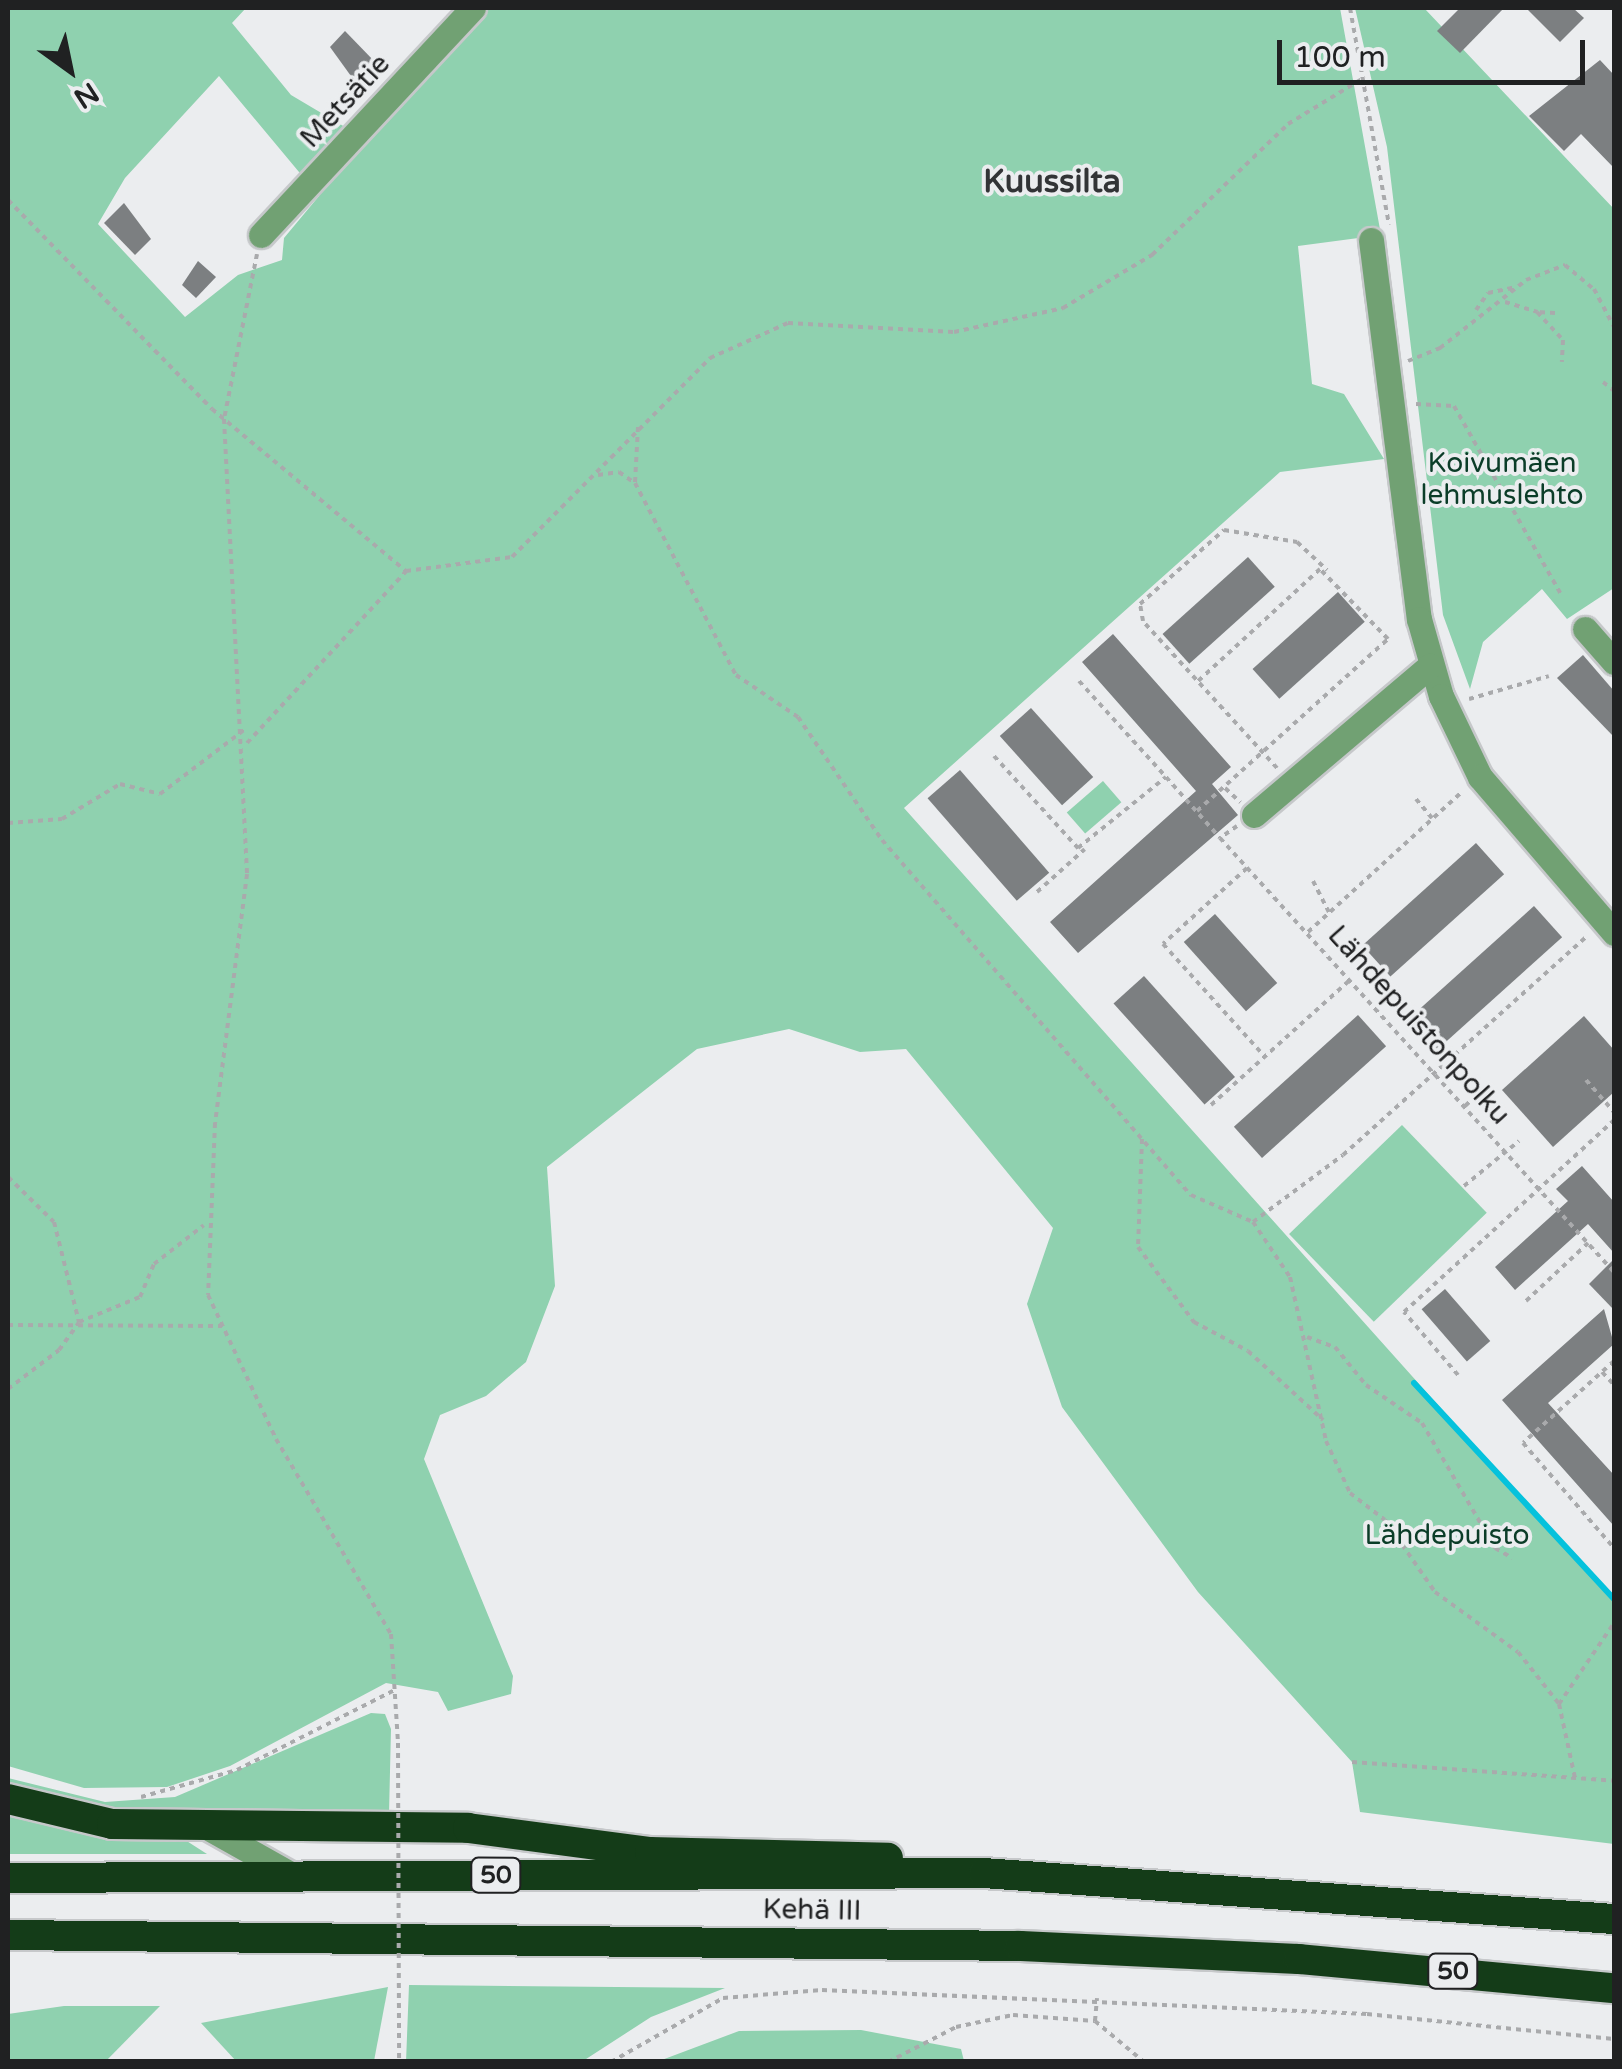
<!DOCTYPE html>
<meta charset="utf-8">
<style>
body{margin:0}
#map{position:relative;width:1622px;height:2069px;overflow:hidden;background:#ebedef;font-family:"Varela Round",sans-serif}
div>[style]{position:absolute}
[style*='--x']{left:calc(var(--x)*1px);top:calc(var(--y)*1px);width:calc(var(--w)*1px);rotate:calc(var(--a)*1deg)}
.green>*{inset:0;background:#8fd1af;transform-origin:0 0}
.stream>*{height:6px;margin:-3px;padding:0 3px;transform-origin:3px;border-radius:3px;background:#05c2dc}
.building>*{inset:0;background:#7c7f81;transform-origin:0 0}
.path>*{height:4px;margin-top:-2px;transform-origin:0;background:repeating-linear-gradient(90deg,#a9aaac 0 5px,transparent 0 10px)}
.roads{filter:drop-shadow(2px 0 #c6c8ca) drop-shadow(-2px 0 #c6c8ca) drop-shadow(0 2px #c6c8ca) drop-shadow(0 -2px #c6c8ca)}
.minor>*{height:25px;margin:-12.5px;padding:0 12.5px;transform-origin:12.5px;border-radius:12.5px;background:#71a173}
.highway>*{height:30px;margin:-15px;padding:0 15px;transform-origin:15px;border-radius:15px;background:#143c18}
.path-bridge>*{height:4px;margin-top:-2px;transform-origin:0;background:repeating-linear-gradient(90deg,#a9aaac 0 5px,transparent 0 10px)}
span{translate:-50% -50%;white-space:nowrap;text-align:center;line-height:1.15;-webkit-text-stroke:8px #ebedef;paint-order:stroke}
.shield-label span{padding:2px 8px;background:#ebedef;border:2px solid;border-radius:8px;-webkit-text-stroke-width:0}
.shield-label{font-size:25px;color:#202122;font-weight:700}
.street-label{font-size:28px;color:#202122}
.park-label{font-size:28px;color:#0b3d28}
.quarter-label{font-size:32px;color:#323436;font-weight:700}
.frame{position:absolute;inset:0;border:10px solid #202122;pointer-events:none}
.north{position:absolute;left:20px;top:20px;width:100px;height:100px;-webkit-text-stroke:8px #ebedef;paint-order:stroke;rotate:147deg;font-size:28px;font-weight:700;line-height:40px;text-align:center;color:#202122}
.north::after{content:'';display:block;margin:auto;width:35px;height:45px;background:#202122;clip-path:polygon(50% 0,100% 100%,50% 72%,0 100%)}
.scale{position:absolute;left:1277px;top:40px;width:308px;height:45px;box-sizing:border-box;border:5px solid #202122;border-top:0;padding-left:12px;font-size:30px;line-height:35px;white-space:nowrap;color:#202122;-webkit-text-stroke:8px #ebedef;paint-order:stroke}
</style>
<div id="map">
<div class="green">
<div style="clip-path:polygon(evenodd,8px 8px,246px 8px,232px 23px,291px 95px,345px 127px,375px 127px,490px 8px,1340px 8px,1381px 235px,1298px 246px,1312px 384px,1344px 394px,1384px 459px,1280px 472px,904px 808px,1614px 1602px,1614px 1844px,1360px 1812px,1352px 1762px,1198px 1592px,1062px 1407px,1027px 1304px,1053px 1228px,906px 1049px,860px 1052px,789px 1029px,697px 1049px,547px 1167px,555px 1286px,526px 1362px,486px 1396px,440px 1415px,424px 1459px,513px 1676px,511px 1694px,448px 1711px,438px 1692px,386px 1683px,230px 1766px,167px 1787px,84px 1788px,8px 1766px,8px 8px,219px 76px,319px 196px,284px 238px,282px 260px,238px 275px,185px 317px,98px 224px,125px 178px,219px 76px)"></div>
<div style="clip-path:polygon(1355px 8px,1425px 9px,1614px 209px,1614px 588px,1567px 619px,1542px 589px,1483px 642px,1470px 689px,1443px 615px,1387px 147px)"></div>
<div style="left:1103px;top:781px;width:28px;height:48px;rotate:49deg"></div>
<div style="left:1402px;top:1125px;width:122px;height:157px;rotate:46deg"></div>
<div style="clip-path:polygon(371px 1713px,385px 1714px,391px 1729px,389px 1814px,130px 1813px,8px 1785px,8px 1778px,105px 1802px,175px 1797px)"></div>
<div style="clip-path:polygon(8px 1810px,182px 1838px,207px 1854px,8px 1854px)"></div>
<div style="clip-path:polygon(409px 1985px,725px 1988px,651px 2017px,583px 2061px,406px 2062px)"></div>
<div style="clip-path:polygon(388px 1987px,374px 2061px,236px 2061px,201px 2023px)"></div>
<div style="clip-path:polygon(64px 2006px,160px 2006px,106px 2061px,8px 2061px,8px 2014px)"></div>
<div style="clip-path:polygon(861px 2030px,961px 2049px,964px 2061px,659px 2061px,739px 2031px)"></div>
</div>
<div class="stream">
<div style="--x:1414;--y:1383;--w:294;--a:47.2"></div>
</div>
<div class="building">
<div style="clip-path:polygon(1460px 8px,1504px 8px,1460px 53px,1437px 31px)"></div>
<div style="clip-path:polygon(1526px 8px,1573px 8px,1584px 18px,1560px 42px)"></div>
<div style="clip-path:polygon(345px 31px,375px 62px,356px 83px,330px 47px)"></div>
<div style="clip-path:polygon(1600px 60px,1614px 75px,1614px 168px,1581px 134px,1564px 151px,1529px 116px)"></div>
<div style="clip-path:polygon(124px 203px,151px 239px,135px 255px,104px 223px)"></div>
<div style="clip-path:polygon(198px 261px,216px 277px,196px 298px,182px 285px)"></div>
<div style="left:1248px;top:557px;width:40px;height:115px;rotate:48deg"></div>
<div style="left:1338px;top:592px;width:40px;height:115px;rotate:48deg"></div>
<div style="clip-path:polygon(1113px 634px,1231px 767px,1212px 784px,1238px 815px,1078px 953px,1050px 922px,1196px 791px,1082px 662px)"></div>
<div style="clip-path:polygon(1583px 655px,1614px 691px,1614px 737px,1557px 678px)"></div>
<div style="left:1031px;top:708px;width:93px;height:42px;rotate:48deg"></div>
<div style="left:960px;top:770px;width:136px;height:43px;rotate:49deg"></div>
<div style="left:1476px;top:843px;width:42px;height:153px;rotate:48deg"></div>
<div style="left:1534px;top:906px;width:42px;height:170px;rotate:48deg"></div>
<div style="left:1215px;top:914px;width:93px;height:42px;rotate:48deg"></div>
<div style="left:1144px;top:976px;width:136px;height:41px;rotate:48deg"></div>
<div style="left:1358px;top:1015px;width:42px;height:167px;rotate:48deg"></div>
<div style="clip-path:polygon(1584px 1016px,1614px 1050px,1614px 1092px,1553px 1147px,1502px 1090px)"></div>
<div style="clip-path:polygon(1582px 1166px,1614px 1202px,1614px 1253px,1588px 1224px,1515px 1290px,1495px 1267px,1568px 1201px,1556px 1189px)"></div>
<div style="clip-path:polygon(1614px 1259px,1614px 1310px,1589px 1284px)"></div>
<div style="left:1445px;top:1289px;width:69px;height:31px;rotate:49deg"></div>
<div style="clip-path:polygon(1604px 1309px,1614px 1344px,1548px 1403px,1614px 1475px,1614px 1526px,1502px 1400px)"></div>
</div>
<div class="path">
<div style="--x:1350;--y:8;--w:220;--a:79.8"></div>
<div style="--x:8;--y:200;--w:292;--a:45.7"></div>
<div style="--x:212;--y:409;--w:253;--a:39.9"></div>
<div style="--x:257;--y:254;--w:168;--a:101.3"></div>
<div style="--x:224;--y:419;--w:456;--a:87.1"></div>
<div style="--x:247;--y:874;--w:251;--a:97.3"></div>
<div style="--x:215;--y:1123;--w:172;--a:92.3"></div>
<div style="--x:208;--y:1295;--w:159;--a:64.7"></div>
<div style="--x:276;--y:1439;--w:226;--a:59.5"></div>
<div style="--x:391;--y:1634;--w:109;--a:86.3"></div>
<div style="--x:1505;--y:302;--w:34;--a:17"></div>
<div style="--x:1476;--y:310;--w:21;--a:-55"></div>
<div style="--x:1488;--y:293;--w:29;--a:-12"></div>
<div style="--x:1555;--y:313;--w:18;--a:-177"></div>
<div style="--x:1537;--y:312;--w:38;--a:47"></div>
<div style="--x:1563;--y:340;--w:22;--a:93"></div>
<div style="--x:1614;--y:327;--w:13;--a:90"></div>
<div style="--x:1408;--y:361;--w:35;--a:-22"></div>
<div style="--x:1440;--y:348;--w:110;--a:-38.3"></div>
<div style="--x:1526;--y:280;--w:42;--a:-21"></div>
<div style="--x:1565;--y:265;--w:38;--a:40"></div>
<div style="--x:1594;--y:289;--w:43;--a:62.2"></div>
<div style="--x:1603;--y:382;--w:14;--a:39"></div>
<div style="--x:1416;--y:404;--w:38;--a:3"></div>
<div style="--x:1454;--y:406;--w:216;--a:60.4"></div>
<div style="--x:638;--y:427;--w:56;--a:93.1"></div>
<div style="--x:635;--y:483;--w:217;--a:62.3"></div>
<div style="--x:736;--y:675;--w:75;--a:34.1"></div>
<div style="--x:798;--y:717;--w:149;--a:55.7"></div>
<div style="--x:882;--y:840;--w:471;--a:49"></div>
<div style="--x:1191;--y:1195;--w:68;--a:23.5"></div>
<div style="--x:1253;--y:1222;--w:66;--a:56.1"></div>
<div style="--x:1290;--y:1277;--w:168;--a:77.6"></div>
<div style="--x:1326;--y:1441;--w:57;--a:65.2"></div>
<div style="--x:1350;--y:1493;--w:44;--a:37.6"></div>
<div style="--x:1385;--y:1520;--w:88;--a:55.2"></div>
<div style="--x:1435;--y:1592;--w:102;--a:35.9"></div>
<div style="--x:1518;--y:1652;--w:66;--a:51.7"></div>
<div style="--x:1559;--y:1704;--w:76;--a:77.8"></div>
<div style="--x:598;--y:475;--w:21;--a:-8"></div>
<div style="--x:619;--y:472;--w:19;--a:35"></div>
<div style="--x:1079;--y:681;--w:130;--a:47.8"></div>
<div style="--x:1469;--y:699;--w:83;--a:-16"></div>
<div style="--x:247;--y:743;--w:234;--a:-47.2"></div>
<div style="--x:406;--y:571;--w:107;--a:-7.5"></div>
<div style="--x:512;--y:557;--w:281;--a:-45.1"></div>
<div style="--x:710;--y:358;--w:85;--a:-24.2"></div>
<div style="--x:788;--y:323;--w:166;--a:3.1"></div>
<div style="--x:954;--y:332;--w:112;--a:-12.4"></div>
<div style="--x:1063;--y:308;--w:104;--a:-30.8"></div>
<div style="--x:1152;--y:255;--w:189;--a:-43.9"></div>
<div style="--x:1288;--y:124;--w:90;--a:-31.4"></div>
<div style="--x:994;--y:756;--w:125;--a:47.6"></div>
<div style="--x:1078;--y:848;--w:113;--a:-38.9"></div>
<div style="--x:1166;--y:777;--w:81;--a:48.5"></div>
<div style="--x:1277;--y:768;--w:199;--a:-132.4"></div>
<div style="--x:1143;--y:621;--w:17;--a:-100"></div>
<div style="--x:1140;--y:604;--w:112;--a:-41.4"></div>
<div style="--x:1224;--y:530;--w:74;--a:9.3"></div>
<div style="--x:1297;--y:542;--w:41;--a:43"></div>
<div style="--x:1225;--y:788;--w:21;--a:43"></div>
<div style="--x:1416;--y:799;--w:25;--a:50"></div>
<div style="--x:1197;--y:811;--w:257;--a:-42"></div>
<div style="--x:1388;--y:639;--w:98;--a:-134.2"></div>
<div style="--x:1320;--y:569;--w:167;--a:137.4"></div>
<div style="--x:8;--y:823;--w:54;--a:-4.2"></div>
<div style="--x:62;--y:819;--w:68;--a:-31.1"></div>
<div style="--x:120;--y:784;--w:41;--a:14"></div>
<div style="--x:160;--y:794;--w:106;--a:-37.3"></div>
<div style="--x:1237;--y:826;--w:21;--a:145"></div>
<div style="--x:1220;--y:838;--w:586;--a:47.77"></div>
<div style="--x:1247;--y:868;--w:113;--a:137.9"></div>
<div style="--x:1163;--y:944;--w:152;--a:47.9"></div>
<div style="--x:1313;--y:881;--w:35;--a:63"></div>
<div style="--x:1037;--y:892;--w:64;--a:-41.9"></div>
<div style="--x:1308;--y:932;--w:208;--a:-42.3"></div>
<div style="--x:1586;--y:1080;--w:43;--a:48.8"></div>
<div style="--x:1211;--y:1105;--w:188;--a:-42"></div>
<div style="--x:1465;--y:1106;--w:18;--a:-43"></div>
<div style="--x:1142;--y:1139;--w:108;--a:92.1"></div>
<div style="--x:1138;--y:1247;--w:94;--a:53.3"></div>
<div style="--x:1194;--y:1322;--w:61;--a:28.2"></div>
<div style="--x:1248;--y:1351;--w:102;--a:42.6"></div>
<div style="--x:8;--y:1177;--w:64;--a:44.4"></div>
<div style="--x:54;--y:1222;--w:103;--a:76"></div>
<div style="--x:1464;--y:1186;--w:71;--a:-39.3"></div>
<div style="--x:1253;--y:1222;--w:112;--a:-36.7"></div>
<div style="--x:1343;--y:1155;--w:328;--a:-41.9"></div>
<div style="--x:1526;--y:1301;--w:85;--a:-43.1"></div>
<div style="--x:8;--y:1325;--w:214;--a:0.3"></div>
<div style="--x:1307;--y:1337;--w:30;--a:20"></div>
<div style="--x:1335;--y:1347;--w:49;--a:50.8"></div>
<div style="--x:1366;--y:1385;--w:68;--a:34.2"></div>
<div style="--x:1422;--y:1423;--w:145;--a:59.7"></div>
<div style="--x:1495;--y:1548;--w:20;--a:30"></div>
<div style="--x:1614;--y:1361;--w:122;--a:138"></div>
<div style="--x:1523;--y:1443;--w:139;--a:49.1"></div>
<div style="--x:1602;--y:1372;--w:18;--a:47"></div>
<div style="--x:1458;--y:1375;--w:83;--a:-130.6"></div>
<div style="--x:1404;--y:1312;--w:285;--a:-42.4"></div>
<div style="--x:8;--y:1389;--w:64;--a:-37.4"></div>
<div style="--x:59;--y:1350;--w:34;--a:-54"></div>
<div style="--x:79;--y:1322;--w:66;--a:-22.3"></div>
<div style="--x:140;--y:1297;--w:36;--a:-67"></div>
<div style="--x:154;--y:1264;--w:63;--a:-38"></div>
<div style="--x:1559;--y:1704;--w:98;--a:-55.8"></div>
<div style="--x:1352;--y:1762;--w:263;--a:4.1"></div>
<div style="--x:141;--y:1797;--w:100;--a:-15.7"></div>
<div style="--x:237;--y:1770;--w:179;--a:-26.9"></div>
<div style="--x:1095;--y:2021;--w:23;--a:-85"></div>
<div style="--x:611;--y:2062;--w:129;--a:-29.7"></div>
<div style="--x:723;--y:1998;--w:99;--a:-4.6"></div>
<div style="--x:822;--y:1990;--w:546;--a:2.52"></div>
<div style="--x:1367;--y:2014;--w:248;--a:5.8"></div>
<div style="--x:888;--y:2062;--w:76;--a:-27.2"></div>
<div style="--x:956;--y:2027;--w:58;--a:-11.9"></div>
<div style="--x:1013;--y:2015;--w:82;--a:4.2"></div>
<div style="--x:1095;--y:2021;--w:64;--a:39.9"></div>
</div>
<div class="roads">
<div class="minor">
<div style="--x:261;--y:235;--w:311;--a:-47"></div>
<div style="--x:1371;--y:240;--w:382;--a:82.8"></div>
<div style="--x:1419;--y:619;--w:80;--a:74.1"></div>
<div style="--x:1441;--y:696;--w:90;--a:64.3"></div>
<div style="--x:1480;--y:777;--w:206;--a:49.3"></div>
<div style="--x:1585;--y:629;--w:44;--a:48.7"></div>
<div style="--x:1254;--y:815;--w:231;--a:-40.3"></div>
<div style="--x:205;--y:1826;--w:102;--a:29.3"></div>
</div>
<div class="highway">
<div style="--x:8;--y:1799;--w:107;--a:13.5"></div>
<div style="--x:112;--y:1824;--w:356;--a:0.6"></div>
<div style="--x:468;--y:1828;--w:184;--a:7.5"></div>
<div style="--x:650;--y:1852;--w:238;--a:1.4"></div>
<div style="--x:8;--y:1878;--w:976;--a:-0.29"></div>
<div style="--x:984;--y:1873;--w:632;--a:4.18"></div>
<div style="--x:8;--y:1935;--w:1012;--a:0.62"></div>
<div style="--x:1020;--y:1946;--w:279;--a:2.7"></div>
<div style="--x:1299;--y:1959;--w:316;--a:5.3"></div>
</div>
</div>
<div class="path-bridge">
<div style="--x:398;--y:1743;--w:319;--a:89.8"></div>
</div>
<div class="shield-label">
<span style="left:496px;top:1875px">50</span>
<span style="left:1453px;top:1971px">50</span>
</div>
<div class="street-label">
<span style="left:345px;top:101px;rotate:-47deg">Metsätie</span>
<span style="left:1419px;top:1025px;rotate:48deg">Lähdepuistonpolku</span>
<span style="left:812px;top:1910px;rotate:1deg">Kehä III</span>
</div>
<div class="park-label">
<span style="left:1502px;top:479px">Koivumäen<br>lehmuslehto</span>
<span style="left:1447px;top:1535px">Lähdepuisto</span>
</div>
<div class="quarter-label">
<span style="left:1052px;top:182px">Kuussilta</span>
</div>
<div class="frame"></div>
<div class="north">N</div>
<div class="scale">100 m</div>
</div>
